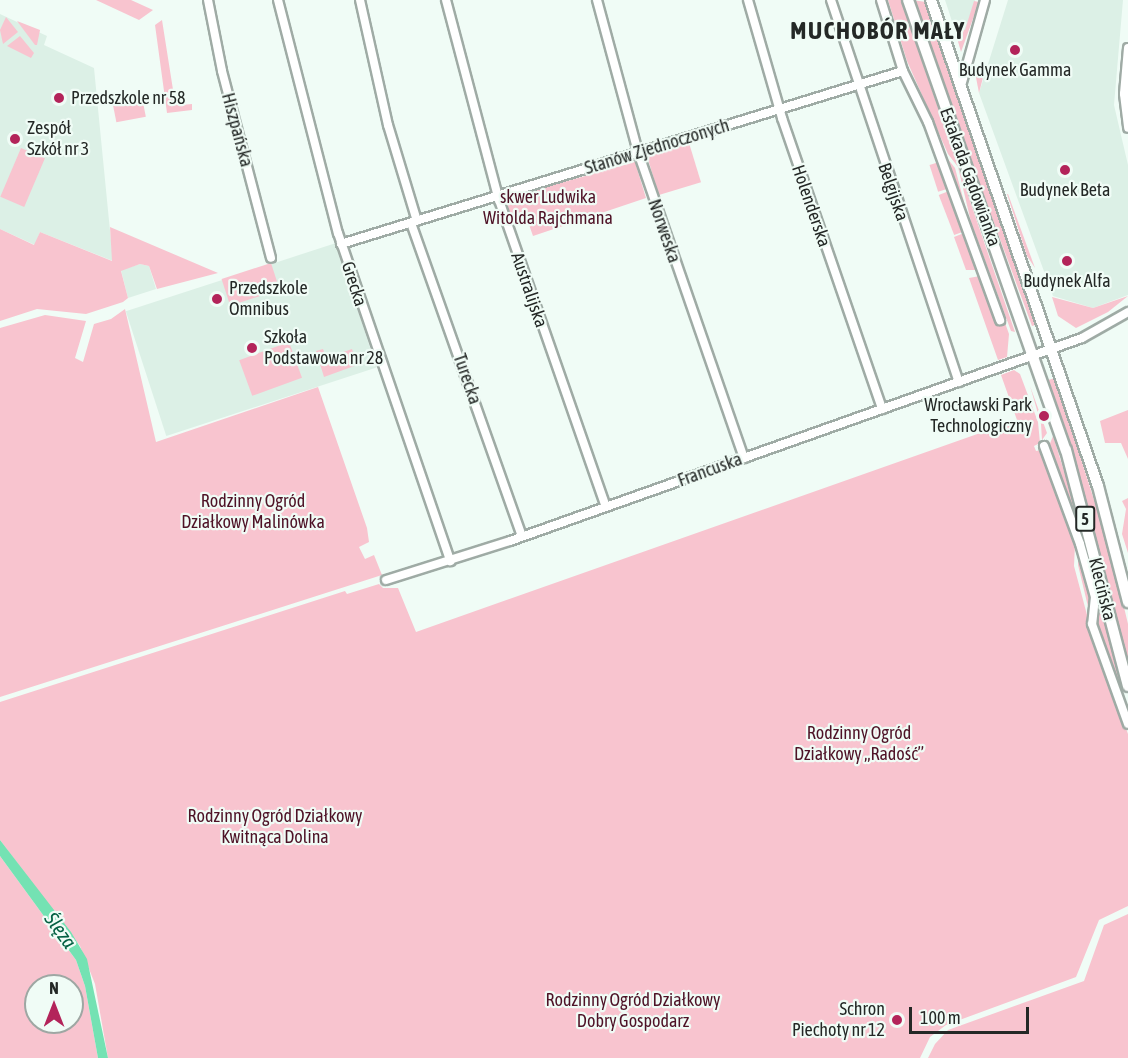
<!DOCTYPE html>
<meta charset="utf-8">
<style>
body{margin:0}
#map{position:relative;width:1128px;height:1058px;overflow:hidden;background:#f0fcf6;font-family:"Asap Condensed",sans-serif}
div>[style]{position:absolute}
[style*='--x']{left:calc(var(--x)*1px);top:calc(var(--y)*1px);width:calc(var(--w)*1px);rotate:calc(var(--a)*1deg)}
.built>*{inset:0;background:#dcf0e6;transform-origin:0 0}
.green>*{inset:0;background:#f8c4cf;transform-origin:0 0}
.water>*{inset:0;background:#74e2b3}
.roads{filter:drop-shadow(2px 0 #9faba5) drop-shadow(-2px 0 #9faba5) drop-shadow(0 2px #9faba5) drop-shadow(0 -2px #9faba5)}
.minor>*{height:8px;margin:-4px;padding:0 4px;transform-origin:4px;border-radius:4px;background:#fff}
.major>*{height:10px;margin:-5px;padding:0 5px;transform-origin:5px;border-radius:5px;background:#fff}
.dots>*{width:16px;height:16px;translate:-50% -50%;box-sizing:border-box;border:3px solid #f0fcf6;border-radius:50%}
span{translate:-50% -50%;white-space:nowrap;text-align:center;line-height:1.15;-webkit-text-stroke:4.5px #f0fcf6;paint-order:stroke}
.shield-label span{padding:2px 4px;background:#f0fcf6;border:2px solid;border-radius:4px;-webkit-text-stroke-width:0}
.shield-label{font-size:16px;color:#242826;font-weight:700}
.poi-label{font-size:18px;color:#242826}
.left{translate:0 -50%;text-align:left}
.right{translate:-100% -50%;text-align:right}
.street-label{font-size:18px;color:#242826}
.park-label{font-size:18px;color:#4e1226}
.water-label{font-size:20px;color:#046043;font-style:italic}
.district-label{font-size:24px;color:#242826;font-weight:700;letter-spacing:1.5px}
.north{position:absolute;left:24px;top:974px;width:60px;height:60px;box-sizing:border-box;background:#f0fcf6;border:2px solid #9ea7a3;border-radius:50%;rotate:0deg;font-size:16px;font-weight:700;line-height:24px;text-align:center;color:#242826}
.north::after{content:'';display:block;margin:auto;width:21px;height:27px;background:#b3245a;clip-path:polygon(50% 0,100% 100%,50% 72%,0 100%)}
.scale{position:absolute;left:909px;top:1007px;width:120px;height:27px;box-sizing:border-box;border:3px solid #242826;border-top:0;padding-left:8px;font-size:18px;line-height:21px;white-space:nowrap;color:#242826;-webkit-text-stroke:4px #f0fcf6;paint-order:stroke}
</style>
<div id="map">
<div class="built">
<div style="clip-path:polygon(945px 0,975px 0,960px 47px,948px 9px)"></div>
<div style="clip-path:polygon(1008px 0,1123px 0,1114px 105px,1128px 165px,1128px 295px,1093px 308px,1053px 296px,979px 93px)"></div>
<div style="clip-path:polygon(0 14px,47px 36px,44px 45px,94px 68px,113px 261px,40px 232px,35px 245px,0 229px)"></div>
<div style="left:336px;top:243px;width:131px;height:221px;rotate:72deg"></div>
<div style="clip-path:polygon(140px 264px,149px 266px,156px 289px,128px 298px,121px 270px)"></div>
</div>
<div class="green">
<div style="clip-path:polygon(96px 0,131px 0,153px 10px,139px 20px)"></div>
<div style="clip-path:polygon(888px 0,901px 0,1015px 332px,1011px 331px,971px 222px,958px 167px,948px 154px,907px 61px)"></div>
<div style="clip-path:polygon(912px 0,926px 2px,1039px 324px,1032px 326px)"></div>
<div style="clip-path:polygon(974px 1px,979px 2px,961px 52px,954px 27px,965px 30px)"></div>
<div style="clip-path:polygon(6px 17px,18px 32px,3px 44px,0 30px)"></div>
<div style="clip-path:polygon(162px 20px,174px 96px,179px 96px,181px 105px,192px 104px,192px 110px,167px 113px,155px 25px)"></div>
<div style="clip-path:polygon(17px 21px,40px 30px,37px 45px,35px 45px)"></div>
<div style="clip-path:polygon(20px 36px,34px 53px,31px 58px,7px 46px)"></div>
<div style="clip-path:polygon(986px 66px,979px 93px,974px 67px)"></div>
<div style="left:142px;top:97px;width:20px;height:30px;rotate:79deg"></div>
<div style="left:689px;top:143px;width:41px;height:44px;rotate:73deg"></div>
<div style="left:21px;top:148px;width:26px;height:53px;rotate:23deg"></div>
<div style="clip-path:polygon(947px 158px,955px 168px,967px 213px,966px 213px)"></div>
<div style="clip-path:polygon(635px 162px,646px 198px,533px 236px,527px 219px,512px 223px,504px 199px)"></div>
<div style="left:939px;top:162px;width:28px;height:10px;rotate:72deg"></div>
<div style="left:949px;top:191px;width:43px;height:11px;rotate:69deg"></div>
<div style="clip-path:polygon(1007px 194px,1008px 194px,1035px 268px,1027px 256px)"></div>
<div style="clip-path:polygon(110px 227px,218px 273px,157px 289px,149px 266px,140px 264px,121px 271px,128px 298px,123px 302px,86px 314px,37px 309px,0 321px,0 229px,34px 245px,40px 232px,112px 261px)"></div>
<div style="clip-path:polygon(964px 233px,977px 268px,975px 270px,966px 270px,954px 237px)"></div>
<div style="left:271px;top:263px;width:28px;height:52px;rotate:72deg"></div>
<div style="clip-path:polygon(980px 276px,996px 322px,1004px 320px,1009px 334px,1007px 357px,998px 360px,969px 278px)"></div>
<div style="clip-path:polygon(1128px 296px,1108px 312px,1076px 328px,1058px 316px,1052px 297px,1093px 308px)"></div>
<div style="clip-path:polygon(125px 309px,156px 442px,318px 387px,367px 528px,369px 542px,359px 547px,365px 559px,374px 555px,382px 575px,0 697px,0 328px,45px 315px,86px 321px,75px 358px,83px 362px,94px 324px,111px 319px)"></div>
<div style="left:289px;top:342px;width:38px;height:53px;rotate:70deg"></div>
<div style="clip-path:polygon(323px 349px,326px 358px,352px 349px,357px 365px,324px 377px,316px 351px)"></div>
<div style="clip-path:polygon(1014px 370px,1020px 374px,1038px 422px,1040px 443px,1034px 446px,1036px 451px,1042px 450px,1075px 544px,1074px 566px,1095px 645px,1128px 734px,1128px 906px,1099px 920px,1076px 977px,946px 1025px,930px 1037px,920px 1058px,108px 1058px,95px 984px,80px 946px,0 840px,0 702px,345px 591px,347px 594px,379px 584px,383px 588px,398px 588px,416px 632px,1017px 420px,1001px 375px)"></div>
<div style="clip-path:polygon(1055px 378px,1111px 553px,1128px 624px,1128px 668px,1077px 472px,1048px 380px)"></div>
<div style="clip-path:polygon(1030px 386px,1047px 433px,1042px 440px,1041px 424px)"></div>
<div style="clip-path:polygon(1128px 410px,1128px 459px,1121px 443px,1105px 443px,1100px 421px)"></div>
<div style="clip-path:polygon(1053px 436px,1080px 522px,1128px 713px,1096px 620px,1079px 533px,1049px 446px)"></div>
<div style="clip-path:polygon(1128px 498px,1128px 553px,1122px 534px,1126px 509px,1122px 501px)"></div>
<div style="clip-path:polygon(1078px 543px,1092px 593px,1090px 615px,1078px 565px)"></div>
<div style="clip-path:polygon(evenodd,0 856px,76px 960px,85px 986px,98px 1058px,0 1058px,0 856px,36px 986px,72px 986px,72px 1022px,36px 1022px,36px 986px)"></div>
<div style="clip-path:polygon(1128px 914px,1128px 1058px,928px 1058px,935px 1044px,948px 1030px,1084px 981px,1104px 925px)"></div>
</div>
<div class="water">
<div style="clip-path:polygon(0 840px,71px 932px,87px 959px,108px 1058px,98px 1058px,85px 986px,76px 960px,0 856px)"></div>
</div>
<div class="roads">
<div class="minor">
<div style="--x:208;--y:0;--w:72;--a:78.8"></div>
<div style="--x:222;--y:71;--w:193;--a:75.3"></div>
<div style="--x:278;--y:0;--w:241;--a:75.6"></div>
<div style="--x:338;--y:233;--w:347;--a:71.1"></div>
<div style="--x:360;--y:0;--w:128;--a:77.4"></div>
<div style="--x:388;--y:125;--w:100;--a:73.2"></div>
<div style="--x:446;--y:0;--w:207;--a:75.2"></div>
<div style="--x:499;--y:200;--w:325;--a:70.8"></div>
<div style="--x:597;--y:0;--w:157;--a:74.9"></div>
<div style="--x:638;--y:152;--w:324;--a:70.9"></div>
<div style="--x:748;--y:0;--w:123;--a:73.9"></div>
<div style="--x:782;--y:118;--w:308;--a:71"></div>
<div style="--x:831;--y:0;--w:403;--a:71.5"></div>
<div style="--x:881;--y:0;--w:74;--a:72.8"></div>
<div style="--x:903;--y:71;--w:57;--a:63.9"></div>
<div style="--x:928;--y:122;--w:211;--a:70"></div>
<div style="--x:1128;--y:48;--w:46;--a:95"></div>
<div style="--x:1124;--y:94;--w:34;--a:83"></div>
<div style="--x:961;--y:86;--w:89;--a:-74.4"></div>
<div style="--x:411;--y:223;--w:332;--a:70.5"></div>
<div style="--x:341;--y:244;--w:588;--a:-17.11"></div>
<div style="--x:1044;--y:446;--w:104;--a:69.8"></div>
<div style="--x:1080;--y:544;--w:55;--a:74.2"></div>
<div style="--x:1095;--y:597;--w:27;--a:96"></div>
<div style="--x:1092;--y:624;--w:106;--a:70.2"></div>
<div style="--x:386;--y:580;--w:130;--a:-17.5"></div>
<div style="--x:510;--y:541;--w:607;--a:-19.54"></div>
<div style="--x:1082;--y:338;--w:53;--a:-29.5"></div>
</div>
<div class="major">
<div style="--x:908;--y:0;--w:477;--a:70.7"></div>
<div style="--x:1066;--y:450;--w:244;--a:75.3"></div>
<div style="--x:931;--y:0;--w:514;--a:71.04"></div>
<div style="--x:1098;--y:486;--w:120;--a:75.5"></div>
</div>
</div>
<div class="dots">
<div style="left:1015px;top:50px;background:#b3245a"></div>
<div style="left:59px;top:98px;background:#b3245a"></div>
<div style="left:15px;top:139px;background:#b3245a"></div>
<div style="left:1065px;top:170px;background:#b3245a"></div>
<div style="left:1067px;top:261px;background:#b3245a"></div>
<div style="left:217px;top:299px;background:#b3245a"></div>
<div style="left:252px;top:348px;background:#b3245a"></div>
<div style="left:1044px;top:416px;background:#b3245a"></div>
<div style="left:897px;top:1020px;background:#b3245a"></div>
</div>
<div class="shield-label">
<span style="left:1085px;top:519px">5</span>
</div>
<div class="poi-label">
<span style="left:1015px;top:70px">Budynek Gamma</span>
<span class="left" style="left:71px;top:98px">Przedszkole nr 58</span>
<span class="left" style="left:27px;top:139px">Zespół<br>Szkół nr 3</span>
<span style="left:1065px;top:190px">Budynek Beta</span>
<span style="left:1067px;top:281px">Budynek Alfa</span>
<span class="left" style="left:229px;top:299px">Przedszkole<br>Omnibus</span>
<span class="left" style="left:264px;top:348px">Szkoła<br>Podstawowa nr 28</span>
<span class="right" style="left:1032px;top:416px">Wrocławski Park<br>Technologiczny</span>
<span class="right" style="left:885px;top:1020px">Schron<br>Piechoty nr 12</span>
</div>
<div class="street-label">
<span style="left:237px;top:130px;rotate:75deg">Hiszpańska</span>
<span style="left:657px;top:147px;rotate:-17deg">Stanów Zjednoczonych</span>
<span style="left:970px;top:177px;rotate:70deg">Estakada Gądowianka</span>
<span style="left:893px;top:192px;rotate:71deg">Belgijska</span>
<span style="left:811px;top:206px;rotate:71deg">Holenderska</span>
<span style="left:664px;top:231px;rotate:71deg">Norweska</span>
<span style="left:354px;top:284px;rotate:72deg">Grecka</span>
<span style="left:529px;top:290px;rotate:71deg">Australijska</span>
<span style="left:467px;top:379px;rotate:71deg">Turecka</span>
<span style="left:710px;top:470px;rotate:-20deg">Francuska</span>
<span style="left:1102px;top:589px;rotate:76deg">Klecińska</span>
</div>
<div class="park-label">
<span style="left:548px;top:208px">skwer Ludwika<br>Witolda Rajchmana</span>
<span style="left:253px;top:512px">Rodzinny Ogród<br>Działkowy Malinówka</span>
<span style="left:859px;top:744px">Rodzinny Ogród<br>Działkowy „Radość”</span>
<span style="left:275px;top:827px">Rodzinny Ogród Działkowy<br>Kwitnąca Dolina</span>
<span style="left:633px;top:1011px">Rodzinny Ogród Działkowy<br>Dobry Gospodarz</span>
</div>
<div class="water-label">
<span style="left:61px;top:930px;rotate:54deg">Ślęza</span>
</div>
<div class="district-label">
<span style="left:878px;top:31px">MUCHOBÓR MAŁY</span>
</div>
<div class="north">N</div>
<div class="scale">100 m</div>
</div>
